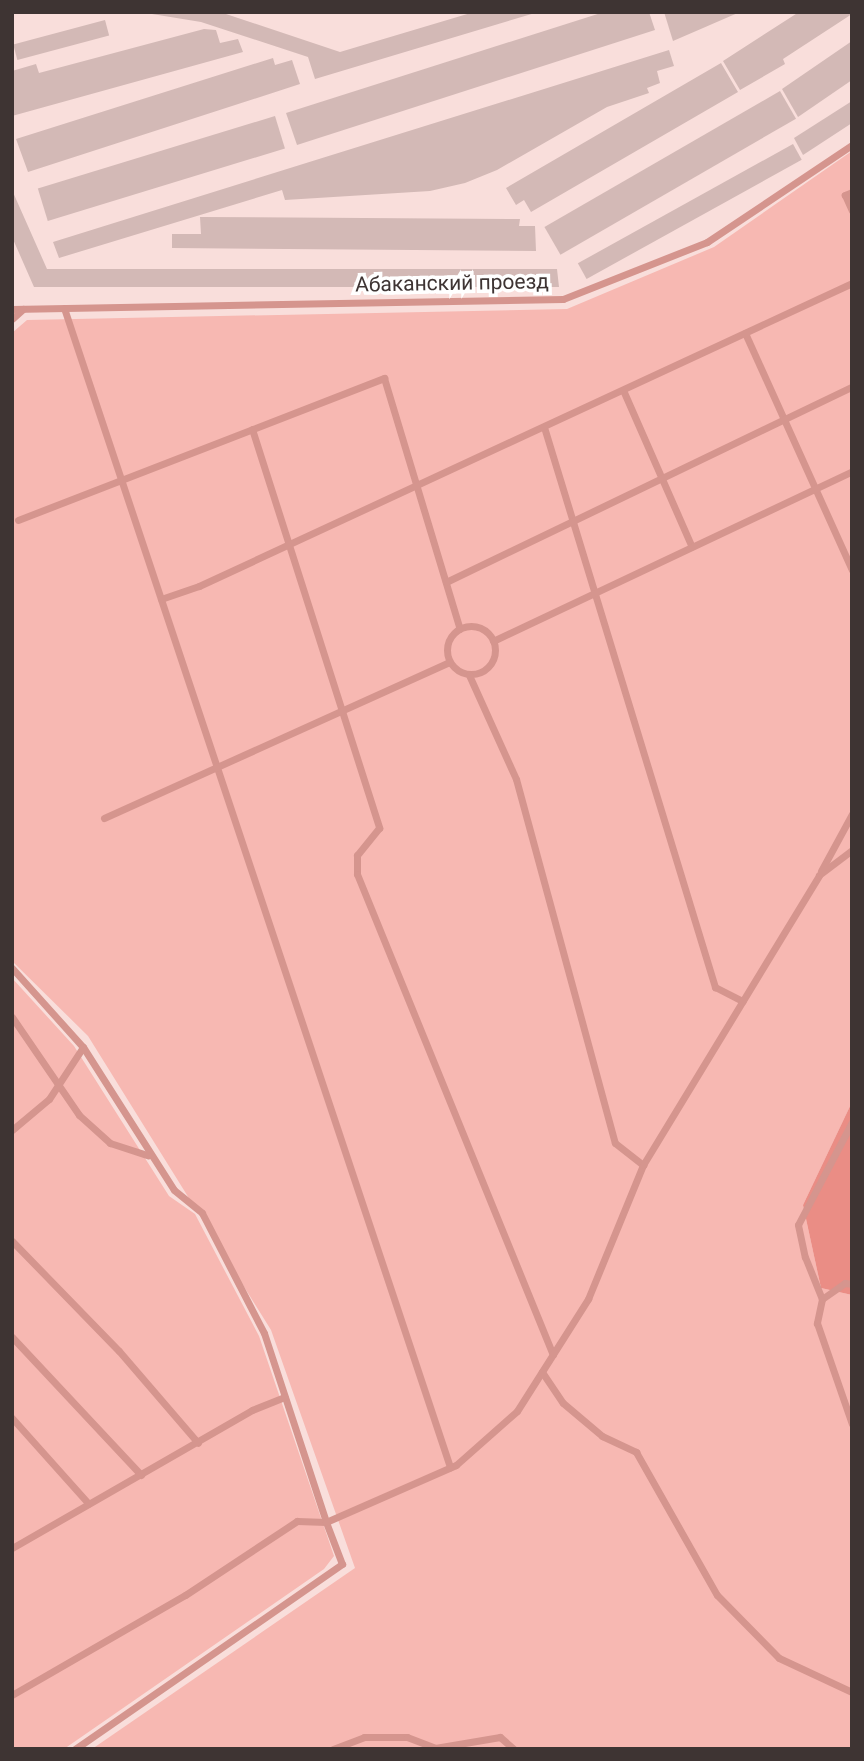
<!DOCTYPE html>
<meta charset="utf-8">
<style>
body{margin:0}
#map{position:relative;width:864px;height:1761px;overflow:hidden;background:#f9dedb;font-family:Roboto,sans-serif}
div>[style]{position:absolute}
[style*='--x']{left:calc(var(--x)*1px);top:calc(var(--y)*1px);width:calc(var(--w)*1px);rotate:calc(var(--a)*1deg)}
.green>*{inset:0;background:#f7b8b2}
.forest>*{inset:0;background:#ea8d85}
.building>*{inset:0;background:#d3b9b6;transform-origin:0 0}
.lane>*{height:7px;margin:-3.5px;padding:0 3.5px;transform-origin:3.5px;border-radius:3.5px;background:#d5958e}
.lane>.ring{margin:-3.5px;padding:0;box-sizing:content-box;background:none;border:7px solid #d5958e;border-radius:50%}
span{translate:-50% -50%;white-space:nowrap;text-align:center;line-height:1.15;-webkit-text-stroke:7px #fff;paint-order:stroke}
.street-label{font-size:21px;color:#3e3433}
.frame{position:absolute;inset:0;border:14px solid #3e3433;pointer-events:none}
</style>
<div id="map">
<div class="green">
<div style="clip-path:polygon(852px 151px,852px 1102px,803px 1205px,821px 1288px,852px 1295px,852px 1749px,92px 1749px,355px 1568px,271px 1330px,88px 1036px,12px 961px,12px 333px,27px 320px,567px 309px,714px 247px)"></div>
<div style="clip-path:polygon(12px 978px,74px 1046px,169px 1196px,195px 1214px,259px 1336px,334px 1556px,324px 1569px,64px 1749px,12px 1749px)"></div>
</div>
<div class="forest">
<div style="clip-path:polygon(852px 1102px,852px 1295px,821px 1288px,803px 1205px)"></div>
</div>
<div class="building">
<div style="clip-path:polygon(220px 12px,340px 52px,474px 12px,535px 13px,315px 79px,308px 57px,201px 22px,152px 14px)"></div>
<div style="clip-path:polygon(604px 12px,649px 12px,655px 30px,297px 145px,286px 113px)"></div>
<div style="clip-path:polygon(664px 12px,740px 12px,673px 41px)"></div>
<div style="clip-path:polygon(799px 12px,852px 14px,783px 59px,785px 64px,740px 90px,723px 61px)"></div>
<div style="left:105px;top:20px;width:16px;height:95px;rotate:75deg"></div>
<div style="clip-path:polygon(204px 29px,216px 30px,220px 43px,238px 39px,243px 52px,12px 116px,12px 71px,36px 64px,39px 73px)"></div>
<div style="clip-path:polygon(852px 41px,852px 80px,798px 117px,782px 89px)"></div>
<div style="clip-path:polygon(669px 50px,674px 66px,657px 71px,660px 83px,647px 88px,649px 93px,607px 107px,497px 170px,465px 183px,430px 191px,285px 200px,282px 190px,59px 258px,53px 242px)"></div>
<div style="clip-path:polygon(273px 58px,275px 65px,292px 60px,300px 84px,28px 172px,16px 139px)"></div>
<div style="clip-path:polygon(721px 63px,738px 92px,531px 212px,524px 200px,516px 205px,506px 188px)"></div>
<div style="left:780px;top:91px;width:32px;height:272px;rotate:60deg"></div>
<div style="clip-path:polygon(852px 101px,852px 123px,803px 155px,794px 138px)"></div>
<div style="left:275px;top:116px;width:34px;height:248px;rotate:73deg"></div>
<div style="left:793px;top:144px;width:18px;height:246px;rotate:61deg"></div>
<div style="clip-path:polygon(12px 190px,47px 269px,557px 269px,559px 287px,34px 287px,12px 237px)"></div>
<div style="clip-path:polygon(200px 217px,520px 219px,519px 226px,535px 226px,536px 251px,172px 248px,172px 234px,201px 234px)"></div>
</div>
<div class="lane">
<div style="--x:852;--y:192;--w:8;--a:157"></div>
<div style="--x:845;--y:195;--w:17;--a:66"></div>
<div style="--x:64;--y:308;--w:1222;--a:71.58"></div>
<div style="--x:12;--y:309;--w:551;--a:-1.04"></div>
<div style="--x:563;--y:299;--w:155;--a:-21.6"></div>
<div style="--x:707;--y:242;--w:174;--a:-33.8"></div>
<div style="--x:12;--y:319;--w:15;--a:-42"></div>
<div style="--x:745;--y:333;--w:260;--a:65.7"></div>
<div style="--x:623;--y:390;--w:171;--a:66.3"></div>
<div style="--x:544;--y:427;--w:586;--a:73.02"></div>
<div style="--x:715;--y:987;--w:31;--a:27"></div>
<div style="--x:252;--y:429;--w:419;--a:72.3"></div>
<div style="--x:379;--y:828;--w:35;--a:129"></div>
<div style="--x:357;--y:855;--w:19;--a:90"></div>
<div style="--x:357;--y:874;--w:519;--a:67.83"></div>
<div style="--x:18;--y:520;--w:393;--a:-21.2"></div>
<div style="--x:384;--y:378;--w:262;--a:73.2"></div>
<div style="--x:446;--y:582;--w:450;--a:-25.7"></div>
<div style="--x:161;--y:599;--w:40;--a:-18.9"></div>
<div style="--x:199;--y:586;--w:720;--a:-24.89"></div>
<div class="ring" style="left:447px;top:626px;width:41px;height:41px"></div>
<div style="--x:493;--y:641;--w:397;--a:-25.3"></div>
<div style="--x:469;--y:675;--w:114;--a:65.7"></div>
<div style="--x:516;--y:779;--w:377;--a:74.8"></div>
<div style="--x:615;--y:1143;--w:36;--a:38"></div>
<div style="--x:104;--y:818;--w:379;--a:-24.3"></div>
<div style="--x:821;--y:871;--w:65;--a:-61.5"></div>
<div style="--x:12;--y:968;--w:106;--a:48.1"></div>
<div style="--x:83;--y:1047;--w:169;--a:57.5"></div>
<div style="--x:174;--y:1190;--w:36;--a:39"></div>
<div style="--x:202;--y:1213;--w:135;--a:62.7"></div>
<div style="--x:264;--y:1333;--w:199;--a:71.8"></div>
<div style="--x:326;--y:1522;--w:29;--a:-178"></div>
<div style="--x:297;--y:1521;--w:134;--a:146.5"></div>
<div style="--x:185;--y:1595;--w:200;--a:150"></div>
<div style="--x:12;--y:1017;--w:119;--a:55.6"></div>
<div style="--x:79;--y:1115;--w:42;--a:42.1"></div>
<div style="--x:110;--y:1143;--w:40;--a:18"></div>
<div style="--x:852;--y:1122;--w:116;--a:117.7"></div>
<div style="--x:798;--y:1225;--w:33;--a:78"></div>
<div style="--x:805;--y:1257;--w:45;--a:68"></div>
<div style="--x:822;--y:1299;--w:25;--a:102"></div>
<div style="--x:817;--y:1323;--w:107;--a:70.9"></div>
<div style="--x:12;--y:1130;--w:48;--a:-40"></div>
<div style="--x:49;--y:1099;--w:62;--a:-56.8"></div>
<div style="--x:12;--y:1241;--w:153;--a:45.8"></div>
<div style="--x:119;--y:1351;--w:121;--a:49.3"></div>
<div style="--x:822;--y:1299;--w:28;--a:-35"></div>
<div style="--x:845;--y:1283;--w:7;--a:8"></div>
<div style="--x:12;--y:1337;--w:189;--a:46.9"></div>
<div style="--x:542;--y:1372;--w:37;--a:56"></div>
<div style="--x:563;--y:1403;--w:51;--a:40.2"></div>
<div style="--x:602;--y:1436;--w:38;--a:25"></div>
<div style="--x:636;--y:1452;--w:164;--a:60.5"></div>
<div style="--x:717;--y:1595;--w:88;--a:45.5"></div>
<div style="--x:779;--y:1658;--w:81;--a:25"></div>
<div style="--x:12;--y:1418;--w:115;--a:48.2"></div>
<div style="--x:12;--y:1548;--w:277;--a:-29.9"></div>
<div style="--x:252;--y:1410;--w:35;--a:-22"></div>
<div style="--x:75;--y:1749;--w:325;--a:-34.7"></div>
<div style="--x:342;--y:1564;--w:45;--a:-110.9"></div>
<div style="--x:326;--y:1522;--w:142;--a:-23.7"></div>
<div style="--x:456;--y:1465;--w:81;--a:-41.5"></div>
<div style="--x:517;--y:1411;--w:133;--a:-57.6"></div>
<div style="--x:588;--y:1299;--w:145;--a:-67.7"></div>
<div style="--x:643;--y:1165;--w:339;--a:-58.7"></div>
<div style="--x:819;--y:875;--w:41;--a:-37.1"></div>
<div style="--x:333;--y:1749;--w:33;--a:-21"></div>
<div style="--x:364;--y:1737;--w:43;--a:0"></div>
<div style="--x:407;--y:1737;--w:30;--a:21"></div>
<div style="--x:435;--y:1748;--w:66;--a:-9.6"></div>
<div style="--x:500;--y:1737;--w:18;--a:41"></div>
</div>
<div class="street-label">
<span style="left:452px;top:283px;rotate:-1deg">Абаканский проезд</span>
</div>
<div class="frame"></div>
</div>
